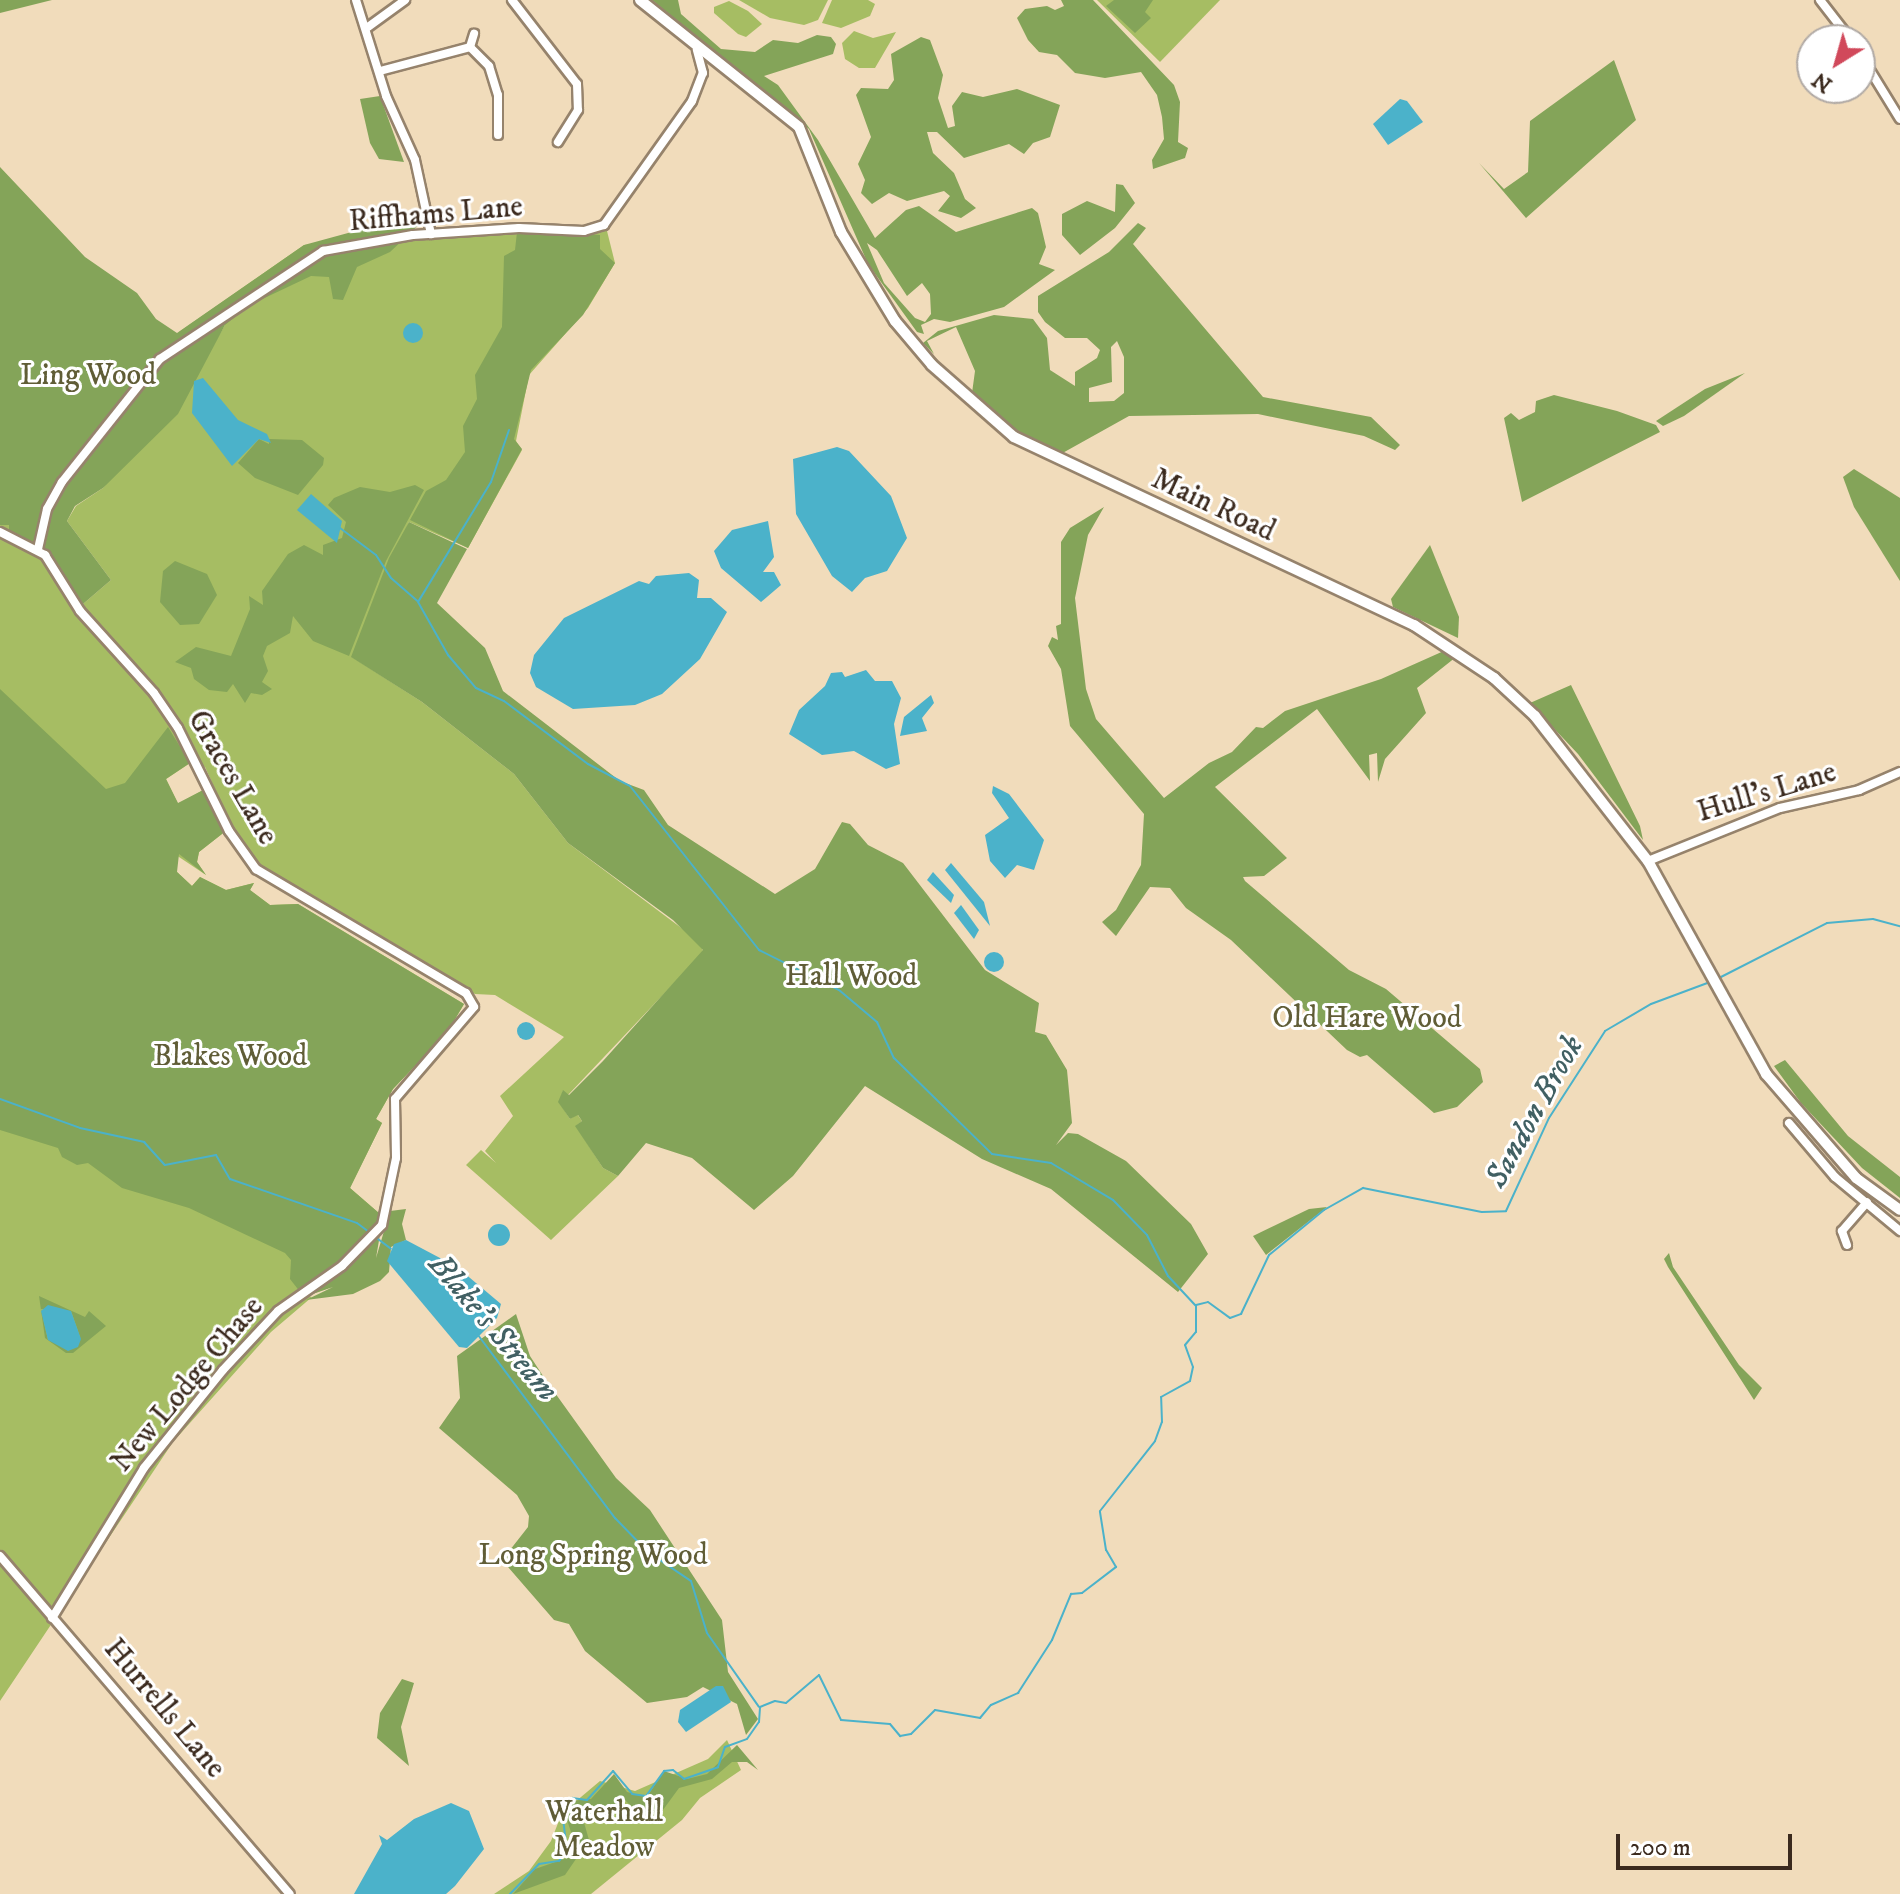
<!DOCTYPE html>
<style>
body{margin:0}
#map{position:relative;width:1900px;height:1894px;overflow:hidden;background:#f1dcbb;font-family:"IM FELL DW Pica",serif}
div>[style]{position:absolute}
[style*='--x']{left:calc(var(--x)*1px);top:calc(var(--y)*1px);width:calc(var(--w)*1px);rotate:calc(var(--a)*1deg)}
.green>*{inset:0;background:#a6bd63}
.forest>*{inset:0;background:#84a459}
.water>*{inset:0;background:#4bb2ca}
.round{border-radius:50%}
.stream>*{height:2px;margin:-1px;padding:0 1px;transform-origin:1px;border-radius:1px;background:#4bb2ca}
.roads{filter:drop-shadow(2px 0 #96836c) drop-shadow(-2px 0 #96836c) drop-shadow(0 2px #96836c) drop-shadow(0 -2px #96836c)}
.minor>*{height:8px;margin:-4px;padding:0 4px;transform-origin:4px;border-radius:4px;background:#fff}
.major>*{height:10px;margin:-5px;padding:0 5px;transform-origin:5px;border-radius:5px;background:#fff}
span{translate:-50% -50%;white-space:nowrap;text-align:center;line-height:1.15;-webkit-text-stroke:6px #fff;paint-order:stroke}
.street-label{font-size:30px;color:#3b2a1e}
.park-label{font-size:30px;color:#605d36}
.water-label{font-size:32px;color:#416063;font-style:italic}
.north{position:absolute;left:1796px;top:24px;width:80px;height:80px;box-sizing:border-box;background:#fff;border:2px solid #b1aaa5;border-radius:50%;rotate:217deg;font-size:22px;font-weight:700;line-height:32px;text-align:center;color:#3b2a1e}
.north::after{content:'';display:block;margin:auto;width:28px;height:36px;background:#d1495b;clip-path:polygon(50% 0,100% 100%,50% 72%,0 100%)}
.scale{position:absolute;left:1616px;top:1834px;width:176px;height:36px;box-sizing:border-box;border:4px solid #3b2a1e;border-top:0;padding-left:10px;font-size:24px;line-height:28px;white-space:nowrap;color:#3b2a1e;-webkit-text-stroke:6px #fff;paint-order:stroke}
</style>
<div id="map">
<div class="green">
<div style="clip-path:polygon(739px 0,828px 0,818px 20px,804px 25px,770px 18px)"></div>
<div style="clip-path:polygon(832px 0,868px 0,875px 4px,870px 16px,841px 28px,822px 23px)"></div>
<div style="clip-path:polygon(1097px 0,1220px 0,1160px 62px)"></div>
<div style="clip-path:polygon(729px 1px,748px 11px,762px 24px,746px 37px,738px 34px,714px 13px,714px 7px)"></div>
<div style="clip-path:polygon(854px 31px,873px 38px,896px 32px,875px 68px,859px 68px,845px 59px,842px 43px)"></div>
<div style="clip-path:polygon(607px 231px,615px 263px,588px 308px,529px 375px,516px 441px,522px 450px,468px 548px,409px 522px,352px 657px,422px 702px,514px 774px,568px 843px,700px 942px,703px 951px,694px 962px,568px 1095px,563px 1091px,559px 1102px,570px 1119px,577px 1114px,582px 1121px,576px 1126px,603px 1168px,618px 1176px,551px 1240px,466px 1165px,481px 1150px,496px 1163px,485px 1151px,513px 1116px,500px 1096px,564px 1037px,495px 995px,475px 994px,265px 870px,234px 831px,205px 767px,190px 763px,166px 779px,178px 804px,207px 788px,227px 830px,199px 852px,197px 862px,206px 875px,176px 855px,177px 872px,192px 886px,200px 877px,226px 890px,254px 883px,250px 890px,270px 905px,298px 904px,464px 1004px,448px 1031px,393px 1089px,376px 1119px,382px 1123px,350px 1188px,380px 1214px,384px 1211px,350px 1280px,307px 1296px,312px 1297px,271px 1332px,173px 1442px,0 1701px,0 525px,10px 525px,10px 534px,48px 551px,83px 604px,111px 580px,67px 521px,76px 506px,103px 488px,201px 366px,225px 325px,179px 332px,304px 245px,426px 234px)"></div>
<div style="clip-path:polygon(727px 1740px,741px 1770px,700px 1798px,682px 1820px,591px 1894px,494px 1894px,529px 1871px,551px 1841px,562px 1813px,600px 1781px,635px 1791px,708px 1759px)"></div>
</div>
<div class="forest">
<div style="clip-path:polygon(0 0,52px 0,0 13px)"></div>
<div style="clip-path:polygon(evenodd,652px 0,678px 0,681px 14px,721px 49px,755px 52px,773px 40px,798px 43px,817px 35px,831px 37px,836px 44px,833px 54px,764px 76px,778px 85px,818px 140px,875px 238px,906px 210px,919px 206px,956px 232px,1032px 208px,1038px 213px,1046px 247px,1039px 264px,1055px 270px,1004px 307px,950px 322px,934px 319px,921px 325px,924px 334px,917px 332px,868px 264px,809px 129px,652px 0,867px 243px,877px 250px,907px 296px,922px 283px,930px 294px,931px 314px,925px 322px,915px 318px,884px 283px,867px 243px)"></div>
<div style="clip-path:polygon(1061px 0,1093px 0,1174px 85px,1180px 102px,1178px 142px,1188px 148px,1185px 158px,1153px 169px,1152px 160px,1164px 139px,1162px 117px,1157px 95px,1141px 72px,1105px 78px,1075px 73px,1057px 55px,1039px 52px,1028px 40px,1017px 18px,1025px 9px,1047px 6px,1055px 10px,1064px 6px)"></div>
<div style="clip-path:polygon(1114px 0,1153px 0,1145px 12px,1151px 18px,1135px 33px,1106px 6px)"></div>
<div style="clip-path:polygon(921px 37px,930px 40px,943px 75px,938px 98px,948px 128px,955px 126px,952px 106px,962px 92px,983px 97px,1017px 89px,1060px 105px,1050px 137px,1033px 143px,1024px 154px,1009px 144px,964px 158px,937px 132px,927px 132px,933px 153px,954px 173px,965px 199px,976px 208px,961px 218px,938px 211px,950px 196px,944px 191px,907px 201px,889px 193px,872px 204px,861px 193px,865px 180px,858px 164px,871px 137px,856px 95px,861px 88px,888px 89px,894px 80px,891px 54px)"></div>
<div style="clip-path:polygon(1614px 60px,1636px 120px,1526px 218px,1479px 163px,1504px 189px,1528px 172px,1530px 121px)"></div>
<div style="clip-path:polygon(380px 96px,404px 162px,379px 159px,370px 143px,360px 99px)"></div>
<div style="clip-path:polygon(0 167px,85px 257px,137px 293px,156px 319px,177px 333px,304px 245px,359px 230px,422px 222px,390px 252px,357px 267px,343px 300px,333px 299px,329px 277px,311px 276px,250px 305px,225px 325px,178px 414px,103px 488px,75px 506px,67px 521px,111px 580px,83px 604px,48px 551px,9px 534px,9px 525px,0 525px)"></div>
<div style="clip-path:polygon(1116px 184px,1123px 185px,1135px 203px,1115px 228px,1080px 255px,1062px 235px,1062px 214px,1087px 201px,1115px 212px)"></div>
<div style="clip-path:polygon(evenodd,1138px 223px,1146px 228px,1133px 244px,1263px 397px,1371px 417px,1400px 445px,1395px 450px,1364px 436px,1258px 414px,1129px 416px,1059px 455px,1020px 436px,972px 393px,975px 371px,956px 327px,927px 341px,934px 354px,923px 343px,938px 331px,994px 315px,1033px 319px,1047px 338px,1050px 370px,1075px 386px,1075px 372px,1097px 358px,1100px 350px,1087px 338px,1065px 338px,1045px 322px,1038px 312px,1038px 296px,1109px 252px,1138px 223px,1117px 341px,1124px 357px,1124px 393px,1114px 401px,1089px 402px,1089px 388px,1112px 382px,1111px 347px,1117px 341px)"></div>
<div style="clip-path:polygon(527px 230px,600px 235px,600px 249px,615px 263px,583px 315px,531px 370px,514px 439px,522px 449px,468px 548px,410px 520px,426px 491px,446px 480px,465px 452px,463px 426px,477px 399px,475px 375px,502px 327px,504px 256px,515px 250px,517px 232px)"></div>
<div style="clip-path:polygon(1745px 373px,1684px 416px,1663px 426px,1656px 421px,1705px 389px)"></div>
<div style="clip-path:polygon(1554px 395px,1617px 411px,1656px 425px,1660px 432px,1522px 502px,1504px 418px,1511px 413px,1519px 420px,1535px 412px,1536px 401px)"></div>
<div style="clip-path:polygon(259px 439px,269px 444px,269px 439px,302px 440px,324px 458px,323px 465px,298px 495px,255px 478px,238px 463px)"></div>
<div style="clip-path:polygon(1854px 469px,1900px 498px,1900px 581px,1854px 507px,1843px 477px)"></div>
<div style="clip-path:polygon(415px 485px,424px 490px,386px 561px,349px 656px,313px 641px,293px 616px,290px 633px,267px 646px,263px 656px,268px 671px,262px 682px,272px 689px,262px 695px,251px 693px,245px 703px,233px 684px,227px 692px,209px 690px,194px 679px,191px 668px,175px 662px,196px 647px,231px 656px,250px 609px,249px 596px,263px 605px,262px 591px,288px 554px,304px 545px,323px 555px,323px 545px,342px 538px,346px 522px,328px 505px,334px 498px,360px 487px,390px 492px)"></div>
<div style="clip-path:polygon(1104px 507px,1088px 535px,1075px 598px,1086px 689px,1096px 719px,1164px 798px,1209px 763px,1232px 752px,1256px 727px,1263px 728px,1285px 711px,1381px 679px,1446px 650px,1456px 657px,1417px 688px,1426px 713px,1385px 759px,1378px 782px,1377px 753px,1369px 755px,1370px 781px,1317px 709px,1215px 787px,1287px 858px,1264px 876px,1243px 877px,1245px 881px,1349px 970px,1386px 989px,1480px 1069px,1483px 1082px,1457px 1107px,1434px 1113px,1367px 1055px,1360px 1057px,1347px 1050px,1231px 940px,1186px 908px,1170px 888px,1150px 887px,1116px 936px,1102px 922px,1116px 910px,1141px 865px,1144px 814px,1070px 726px,1061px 669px,1048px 646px,1052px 637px,1058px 640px,1056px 626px,1061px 624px,1061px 542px,1070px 528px)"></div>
<div style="clip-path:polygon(409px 522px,467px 549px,437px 603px,485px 648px,503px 691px,620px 781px,644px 790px,668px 825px,775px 894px,815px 869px,842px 822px,850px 824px,868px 845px,903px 863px,985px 970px,1039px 1003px,1035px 1032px,1046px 1035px,1067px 1070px,1072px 1123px,1056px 1145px,1068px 1133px,1078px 1134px,1126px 1161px,1191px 1224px,1208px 1254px,1178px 1292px,1051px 1189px,982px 1159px,865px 1086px,793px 1176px,754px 1210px,692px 1158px,646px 1143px,618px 1176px,603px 1168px,575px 1126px,582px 1121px,578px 1115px,570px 1119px,558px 1102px,563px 1090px,569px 1095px,603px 1061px,703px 950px,673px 920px,568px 843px,514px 774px,422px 702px,351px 657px,389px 558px)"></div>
<div style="clip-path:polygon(1430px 545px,1459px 617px,1458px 638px,1393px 607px,1391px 599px)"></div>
<div style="clip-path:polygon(175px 561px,207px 574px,217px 595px,199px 624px,180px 625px,160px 602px,163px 571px)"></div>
<div style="clip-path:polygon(1571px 685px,1640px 826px,1643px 840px,1578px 754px,1530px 703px)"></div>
<div style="clip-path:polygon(0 689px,106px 789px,125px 783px,168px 727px,190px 763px,166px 779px,178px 803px,207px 788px,227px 830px,199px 852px,197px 862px,206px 875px,179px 854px,177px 872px,192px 886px,200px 877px,226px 890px,254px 883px,250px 890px,270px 905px,298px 904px,464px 1004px,448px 1031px,393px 1089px,376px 1119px,382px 1123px,350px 1188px,380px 1214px,384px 1211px,376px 1258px,390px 1211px,406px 1209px,402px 1224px,406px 1240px,391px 1247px,389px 1272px,380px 1281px,353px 1294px,306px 1300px,333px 1287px,304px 1297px,290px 1279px,291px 1260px,285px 1253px,189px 1208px,122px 1188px,88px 1163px,77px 1165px,62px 1157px,58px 1148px,0 1130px)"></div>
<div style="clip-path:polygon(1785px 1060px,1848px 1136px,1900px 1177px,1900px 1198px,1862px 1168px,1801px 1103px,1774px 1066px)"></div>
<div style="clip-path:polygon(1327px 1207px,1266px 1255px,1253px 1236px,1309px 1209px)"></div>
<div style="clip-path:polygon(1669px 1253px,1673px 1267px,1739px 1365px,1762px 1388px,1754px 1400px,1668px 1267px,1664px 1259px)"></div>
<div style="clip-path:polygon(evenodd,39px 1296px,85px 1317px,89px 1311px,106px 1326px,73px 1353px,66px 1353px,45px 1338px,39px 1296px,41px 1309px,71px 1311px,80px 1337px,48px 1340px,41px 1309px)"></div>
<div style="clip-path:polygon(516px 1314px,530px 1356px,545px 1379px,616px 1478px,650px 1510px,722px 1620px,728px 1672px,758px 1719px,746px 1735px,737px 1704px,703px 1687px,687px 1697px,647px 1703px,585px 1651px,569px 1624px,554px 1620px,502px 1560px,528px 1527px,529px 1516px,517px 1495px,439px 1428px,460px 1398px,457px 1356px)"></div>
<div style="clip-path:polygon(402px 1679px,414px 1683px,401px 1727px,409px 1766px,377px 1738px,380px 1713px)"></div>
<div style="clip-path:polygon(737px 1745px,758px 1770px,747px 1762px,732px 1762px,712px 1779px,679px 1788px,660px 1814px,634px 1809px,625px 1800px,602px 1818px,583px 1819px,589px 1840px,565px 1875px,513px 1894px,535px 1869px,567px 1858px,571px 1832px,564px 1811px,570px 1801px,591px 1799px,614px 1774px,627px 1792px,647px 1797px,664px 1771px,687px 1779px,707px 1774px)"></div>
</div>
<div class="water">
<div style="clip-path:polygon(1400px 99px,1407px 101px,1423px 122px,1388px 145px,1373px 124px)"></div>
<div class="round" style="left:403px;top:323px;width:20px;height:20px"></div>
<div style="clip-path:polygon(203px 378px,238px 420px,267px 434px,271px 443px,259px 439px,232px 466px,192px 413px,194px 381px)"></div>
<div style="clip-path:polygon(837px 447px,849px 451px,891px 496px,907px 538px,887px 571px,865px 578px,852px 592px,832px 576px,796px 514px,793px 459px)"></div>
<div style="clip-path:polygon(311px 494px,342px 521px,337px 543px,297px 510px)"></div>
<div style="clip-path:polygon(768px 521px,774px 557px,763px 572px,774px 572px,781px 585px,761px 602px,721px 568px,714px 551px,732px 530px)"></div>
<div style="clip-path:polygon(689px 573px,699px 580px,697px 598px,711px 598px,727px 612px,700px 659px,662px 694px,635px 705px,573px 709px,536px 687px,530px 673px,534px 655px,564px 618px,639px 581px,649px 584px,656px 576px)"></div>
<div style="clip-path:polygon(866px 670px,875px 681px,892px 681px,901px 698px,894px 724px,900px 764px,886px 769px,854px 751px,822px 755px,789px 734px,799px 710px,825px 686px,831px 673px,842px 672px,845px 677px)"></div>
<div style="clip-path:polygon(931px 695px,934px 703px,922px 718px,927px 731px,900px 736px,904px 717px)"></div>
<div style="clip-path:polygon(993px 786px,1009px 794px,1044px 840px,1034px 870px,1017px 865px,1005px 878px,990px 861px,985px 835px,1009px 818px,992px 793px)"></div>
<div style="clip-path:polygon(951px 863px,984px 902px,990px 926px,945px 870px)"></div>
<div style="clip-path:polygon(933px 872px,954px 895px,951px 903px,927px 880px)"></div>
<div style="clip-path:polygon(961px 905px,979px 930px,974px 939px,954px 913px)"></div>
<div class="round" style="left:984px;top:952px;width:20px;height:20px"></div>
<div class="round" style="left:517px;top:1022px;width:18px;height:18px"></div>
<div class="round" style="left:488px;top:1224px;width:22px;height:22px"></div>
<div style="clip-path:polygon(406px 1240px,457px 1267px,501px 1304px,497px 1318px,467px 1348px,459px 1347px,387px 1261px,394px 1244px)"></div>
<div style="clip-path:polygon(48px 1305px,71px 1311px,81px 1339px,78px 1347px,68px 1351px,48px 1340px,41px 1311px)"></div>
<div style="clip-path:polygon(716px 1686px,723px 1686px,731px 1702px,686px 1732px,678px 1722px,680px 1710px)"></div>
<div style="clip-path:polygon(451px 1803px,469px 1811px,484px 1849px,455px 1886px,446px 1894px,354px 1894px,382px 1844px,379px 1835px,387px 1840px,414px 1819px)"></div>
</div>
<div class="stream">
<div style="--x:509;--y:430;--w:55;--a:109.1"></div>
<div style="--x:491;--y:482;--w:140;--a:121.3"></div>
<div style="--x:418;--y:602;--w:61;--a:60.5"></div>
<div style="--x:448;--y:655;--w:43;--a:49.7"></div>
<div style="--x:476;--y:688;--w:31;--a:25"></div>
<div style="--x:504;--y:701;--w:105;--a:36.9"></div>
<div style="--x:588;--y:764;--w:47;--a:27.6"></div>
<div style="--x:630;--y:786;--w:209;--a:51.8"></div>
<div style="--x:759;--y:950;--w:89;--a:26.6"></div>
<div style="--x:839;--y:990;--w:50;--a:40.1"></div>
<div style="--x:877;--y:1022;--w:40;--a:65"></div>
<div style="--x:894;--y:1058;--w:137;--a:44.4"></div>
<div style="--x:992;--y:1154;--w:60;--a:8.7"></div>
<div style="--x:1051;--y:1163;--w:72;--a:30.8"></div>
<div style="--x:1113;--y:1200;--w:49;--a:45.8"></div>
<div style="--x:1147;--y:1235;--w:46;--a:62.9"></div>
<div style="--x:1168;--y:1276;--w:40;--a:47"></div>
<div style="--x:340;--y:528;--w:45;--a:36.9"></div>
<div style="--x:376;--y:555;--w:27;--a:57"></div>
<div style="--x:391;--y:578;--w:35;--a:41"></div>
<div style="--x:1719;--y:978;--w:121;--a:-27"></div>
<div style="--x:1827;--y:923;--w:46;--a:-5"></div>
<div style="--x:1873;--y:919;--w:28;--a:15"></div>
<div style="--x:0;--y:1099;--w:85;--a:19.9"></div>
<div style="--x:80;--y:1128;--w:66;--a:12.3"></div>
<div style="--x:144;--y:1142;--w:31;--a:48"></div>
<div style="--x:165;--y:1165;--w:52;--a:-11.1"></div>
<div style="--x:216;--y:1155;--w:28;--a:60"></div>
<div style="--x:230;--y:1179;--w:134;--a:19.1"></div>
<div style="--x:357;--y:1223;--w:15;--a:37"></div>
<div style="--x:374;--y:1236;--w:21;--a:37"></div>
<div style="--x:478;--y:1335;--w:229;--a:53.2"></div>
<div style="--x:615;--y:1518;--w:47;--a:45.9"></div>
<div style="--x:648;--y:1552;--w:52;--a:34"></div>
<div style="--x:691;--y:1581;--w:54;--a:72.9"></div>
<div style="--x:707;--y:1633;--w:90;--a:54.9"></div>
<div style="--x:510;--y:1894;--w:42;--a:-46"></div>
<div style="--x:539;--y:1864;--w:20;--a:-9"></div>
<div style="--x:559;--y:1861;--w:13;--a:-51"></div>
<div style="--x:567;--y:1851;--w:41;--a:-97"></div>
<div style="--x:562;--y:1810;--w:16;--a:-50"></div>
<div style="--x:572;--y:1798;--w:15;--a:8"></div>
<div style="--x:587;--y:1800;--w:39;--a:-48"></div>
<div style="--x:613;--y:1771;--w:30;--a:50"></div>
<div style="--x:632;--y:1794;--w:14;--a:8"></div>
<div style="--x:646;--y:1796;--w:31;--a:-54"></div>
<div style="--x:664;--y:1771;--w:9;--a:-6"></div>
<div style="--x:673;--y:1770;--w:14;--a:39"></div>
<div style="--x:684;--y:1779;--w:36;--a:-19"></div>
<div style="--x:718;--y:1767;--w:21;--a:-71"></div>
<div style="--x:725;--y:1747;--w:23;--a:-20"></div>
<div style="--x:747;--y:1739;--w:21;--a:-55"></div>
<div style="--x:759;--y:1722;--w:15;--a:-86"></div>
<div style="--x:760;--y:1707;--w:16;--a:-22"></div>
<div style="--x:775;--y:1701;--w:11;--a:10"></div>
<div style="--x:786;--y:1703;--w:43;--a:-40.3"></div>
<div style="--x:819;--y:1675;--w:50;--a:63.9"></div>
<div style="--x:841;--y:1720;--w:49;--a:4.7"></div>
<div style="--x:890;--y:1724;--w:16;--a:50"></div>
<div style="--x:900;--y:1736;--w:11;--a:-10"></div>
<div style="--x:911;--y:1734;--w:34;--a:-45"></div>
<div style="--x:935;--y:1710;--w:46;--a:10.1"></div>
<div style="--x:980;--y:1718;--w:17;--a:-50"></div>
<div style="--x:991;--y:1705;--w:30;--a:-24"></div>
<div style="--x:1018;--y:1693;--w:63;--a:-57.3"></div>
<div style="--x:1052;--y:1640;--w:50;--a:-67.6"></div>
<div style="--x:1071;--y:1594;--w:11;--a:-5"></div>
<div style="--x:1082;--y:1593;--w:43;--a:-37.4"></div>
<div style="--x:1116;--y:1567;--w:20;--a:-120"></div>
<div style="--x:1106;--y:1550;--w:39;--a:-99"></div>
<div style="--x:1100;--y:1511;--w:89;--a:-51.8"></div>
<div style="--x:1155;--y:1441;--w:20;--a:-70"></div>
<div style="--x:1162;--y:1422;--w:25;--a:-92"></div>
<div style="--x:1161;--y:1397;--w:33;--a:-29"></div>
<div style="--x:1190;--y:1381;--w:14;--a:-78"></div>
<div style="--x:1193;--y:1367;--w:23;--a:-110"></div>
<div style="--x:1185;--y:1345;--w:17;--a:-50"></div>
<div style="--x:1196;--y:1332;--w:27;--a:-90"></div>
<div style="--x:1196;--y:1305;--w:12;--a:-14"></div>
<div style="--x:1208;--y:1302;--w:27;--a:36"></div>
<div style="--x:1230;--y:1318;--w:12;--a:-20"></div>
<div style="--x:1241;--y:1314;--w:65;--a:-64.6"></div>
<div style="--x:1269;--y:1255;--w:71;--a:-39.3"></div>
<div style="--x:1324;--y:1210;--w:45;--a:-29.4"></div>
<div style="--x:1363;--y:1188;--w:121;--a:11.4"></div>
<div style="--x:1482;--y:1212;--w:24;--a:-2"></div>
<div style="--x:1506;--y:1211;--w:102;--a:-65.2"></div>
<div style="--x:1549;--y:1118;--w:103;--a:-57.2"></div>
<div style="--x:1605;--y:1031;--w:53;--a:-30.4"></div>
<div style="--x:1651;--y:1004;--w:63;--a:-20.4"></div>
</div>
<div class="roads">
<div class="minor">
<div style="--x:356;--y:0;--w:101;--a:72.6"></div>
<div style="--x:386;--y:96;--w:70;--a:65.6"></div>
<div style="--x:415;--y:160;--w:76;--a:77.8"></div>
<div style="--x:512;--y:0;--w:106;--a:52.3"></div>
<div style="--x:577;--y:84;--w:26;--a:88"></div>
<div style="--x:578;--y:110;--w:38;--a:122"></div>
<div style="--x:1820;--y:0;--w:51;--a:52.2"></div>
<div style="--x:368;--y:27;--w:46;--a:-36.1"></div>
<div style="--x:470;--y:47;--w:14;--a:-73"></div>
<div style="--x:1860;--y:54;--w:76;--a:58.4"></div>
<div style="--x:380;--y:71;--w:93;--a:-14.9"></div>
<div style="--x:470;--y:47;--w:27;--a:45"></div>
<div style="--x:489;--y:66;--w:30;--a:73"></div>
<div style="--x:498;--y:95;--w:40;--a:90"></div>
<div style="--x:0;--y:532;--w:51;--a:27.1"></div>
<div style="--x:45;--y:555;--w:66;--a:58"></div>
<div style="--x:80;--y:611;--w:110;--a:47.9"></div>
<div style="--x:154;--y:693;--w:42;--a:55.6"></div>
<div style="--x:178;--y:728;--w:115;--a:63.7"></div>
<div style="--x:229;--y:831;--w:47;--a:54.6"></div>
<div style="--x:256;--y:869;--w:244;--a:30.6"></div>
<div style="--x:466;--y:993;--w:16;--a:60"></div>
<div style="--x:474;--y:1007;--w:121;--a:130.7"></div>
<div style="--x:395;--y:1099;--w:59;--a:89"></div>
<div style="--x:396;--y:1158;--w:68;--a:101.8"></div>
<div style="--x:382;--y:1225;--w:57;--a:134.3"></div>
<div style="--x:342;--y:1266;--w:78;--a:144.9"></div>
<div style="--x:278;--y:1311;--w:81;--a:133"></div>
<div style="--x:223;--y:1370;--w:126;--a:128.9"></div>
<div style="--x:144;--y:1468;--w:176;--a:121.5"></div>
<div style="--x:38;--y:549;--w:41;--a:-77.3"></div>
<div style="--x:47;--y:509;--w:31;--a:-61"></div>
<div style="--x:62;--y:482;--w:157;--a:-51.5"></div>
<div style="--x:160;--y:359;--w:196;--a:-33.5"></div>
<div style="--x:323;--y:251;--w:91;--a:-10.1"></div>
<div style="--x:413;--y:235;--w:106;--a:-3.8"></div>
<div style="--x:519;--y:228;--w:65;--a:2.6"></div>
<div style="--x:584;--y:231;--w:21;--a:-17"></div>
<div style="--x:604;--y:225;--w:152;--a:-54.6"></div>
<div style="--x:692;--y:101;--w:30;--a:-69"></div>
<div style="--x:703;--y:73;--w:24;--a:-105"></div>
<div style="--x:1648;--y:861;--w:142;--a:-21.9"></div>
<div style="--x:1780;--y:808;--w:81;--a:-12.8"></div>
<div style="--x:1859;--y:790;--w:45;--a:-23.7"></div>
<div style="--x:1789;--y:1123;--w:71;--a:49.6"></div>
<div style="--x:1835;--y:1177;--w:85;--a:39.7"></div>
<div style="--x:1847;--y:1245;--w:15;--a:-110"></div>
<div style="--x:1842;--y:1231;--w:38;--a:-49"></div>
<div style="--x:0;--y:1556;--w:445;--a:49.4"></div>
</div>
<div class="major">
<div style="--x:640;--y:0;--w:203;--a:38.6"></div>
<div style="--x:799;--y:127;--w:113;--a:68.2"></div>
<div style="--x:841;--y:232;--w:104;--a:58.8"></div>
<div style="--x:895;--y:321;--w:57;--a:49.9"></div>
<div style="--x:932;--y:365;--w:109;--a:41.3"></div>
<div style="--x:1014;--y:437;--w:442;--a:25.2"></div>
<div style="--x:1414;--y:625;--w:96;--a:33.5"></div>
<div style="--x:1494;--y:678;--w:56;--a:42.8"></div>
<div style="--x:1535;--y:716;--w:184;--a:52.1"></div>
<div style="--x:1648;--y:861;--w:244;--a:61"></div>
<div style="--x:1766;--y:1074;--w:138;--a:49.1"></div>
<div style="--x:1856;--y:1178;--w:54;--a:36"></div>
</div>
</div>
<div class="street-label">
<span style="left:436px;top:215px;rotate:-5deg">Riffhams Lane</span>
<span style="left:1213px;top:506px;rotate:25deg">Main Road</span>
<span style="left:232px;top:778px;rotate:60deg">Graces Lane</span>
<span style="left:1767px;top:793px;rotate:-17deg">Hull's Lane</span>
<span style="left:188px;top:1385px;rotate:-50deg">New Lodge Chase</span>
<span style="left:164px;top:1709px;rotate:50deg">Hurrells Lane</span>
</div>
<div class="park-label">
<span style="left:88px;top:376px">Ling Wood</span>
<span style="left:851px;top:977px">Hall Wood</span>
<span style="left:1367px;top:1019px">Old Hare Wood</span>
<span style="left:230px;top:1057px">Blakes Wood</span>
<span style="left:593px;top:1556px">Long Spring Wood</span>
<span style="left:604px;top:1830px">Waterhall<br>Meadow</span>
</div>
<div class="water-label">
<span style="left:1535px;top:1112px;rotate:-61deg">Sandon Brook</span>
<span style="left:493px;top:1328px;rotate:50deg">Blake's Stream</span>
</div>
<div class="north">N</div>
<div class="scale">200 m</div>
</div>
